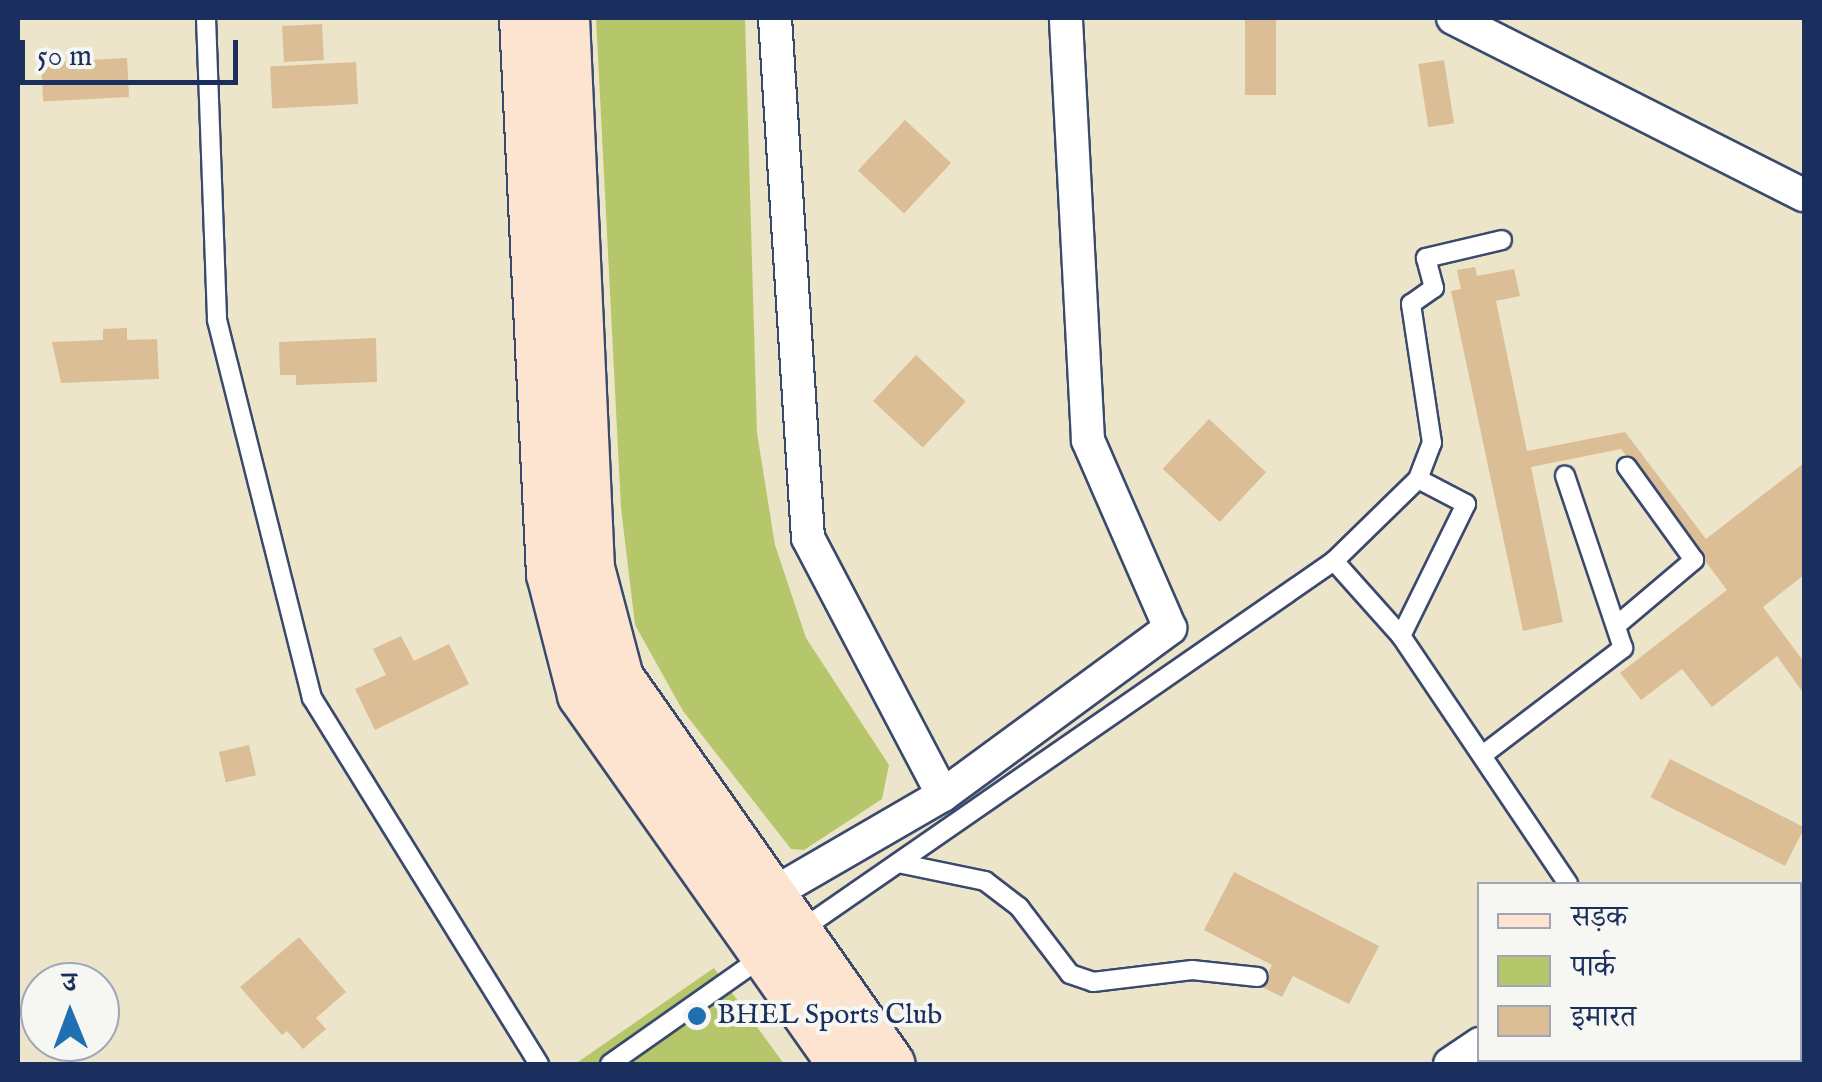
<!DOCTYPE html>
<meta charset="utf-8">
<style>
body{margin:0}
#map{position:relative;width:1822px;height:1082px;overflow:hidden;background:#ede5c9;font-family:"IM FELL English","Noto Serif Devanagari",serif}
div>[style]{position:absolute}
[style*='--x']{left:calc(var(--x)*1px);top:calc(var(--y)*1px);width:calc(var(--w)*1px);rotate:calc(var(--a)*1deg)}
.green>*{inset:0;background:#b6c76b}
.building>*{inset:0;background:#dbbd96;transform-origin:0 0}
.roads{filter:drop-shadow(2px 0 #3a4a6e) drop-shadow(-2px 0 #3a4a6e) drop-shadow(0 2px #3a4a6e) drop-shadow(0 -2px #3a4a6e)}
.service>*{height:18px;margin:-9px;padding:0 9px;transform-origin:9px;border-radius:9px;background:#fff}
.minor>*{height:32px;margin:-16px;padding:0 16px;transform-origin:16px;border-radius:16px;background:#fff}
.secondary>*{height:48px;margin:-24px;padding:0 24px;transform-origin:24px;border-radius:24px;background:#fde4d1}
.dots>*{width:28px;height:28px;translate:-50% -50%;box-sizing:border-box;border:5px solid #f6f6f2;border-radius:50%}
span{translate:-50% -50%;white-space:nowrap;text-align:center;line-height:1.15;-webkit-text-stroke:8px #f6f6f2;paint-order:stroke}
.poi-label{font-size:28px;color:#1b2f5e}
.left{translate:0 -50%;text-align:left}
.frame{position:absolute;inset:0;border:20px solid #1b2f5e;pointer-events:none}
.legend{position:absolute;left:1477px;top:882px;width:325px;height:180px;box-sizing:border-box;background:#f6f6f2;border:2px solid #9ea6b7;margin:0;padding:12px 18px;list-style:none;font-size:30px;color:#1b2f5e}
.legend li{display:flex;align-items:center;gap:20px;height:50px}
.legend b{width:50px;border:2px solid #9ea6b7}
.north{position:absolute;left:20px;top:962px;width:100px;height:100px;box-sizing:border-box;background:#f6f6f2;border:2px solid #9ea6b7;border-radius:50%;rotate:359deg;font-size:28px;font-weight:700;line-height:40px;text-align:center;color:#1b2f5e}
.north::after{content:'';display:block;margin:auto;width:35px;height:45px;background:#1f6fb2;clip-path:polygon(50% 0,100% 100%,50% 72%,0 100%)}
.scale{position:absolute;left:20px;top:40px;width:218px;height:45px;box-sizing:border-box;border:5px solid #1b2f5e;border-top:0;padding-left:12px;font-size:30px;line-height:35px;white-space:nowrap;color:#1b2f5e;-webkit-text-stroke:8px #f6f6f2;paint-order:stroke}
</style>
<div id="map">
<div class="green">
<div style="clip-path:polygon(596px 18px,745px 18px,757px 433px,775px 545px,806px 638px,889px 765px,882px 799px,804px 850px,791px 849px,683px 711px,635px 625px,621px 508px)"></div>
<div style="clip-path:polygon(714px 968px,784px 1064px,575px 1064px)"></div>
</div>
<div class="building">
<div style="left:1245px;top:18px;width:31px;height:77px"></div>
<div style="left:322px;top:24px;width:36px;height:40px;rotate:87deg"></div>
<div style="left:127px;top:58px;width:39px;height:86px;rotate:87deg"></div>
<div style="left:1444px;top:60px;width:64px;height:26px;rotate:81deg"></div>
<div style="left:356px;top:62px;width:42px;height:86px;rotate:87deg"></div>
<div style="left:905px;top:120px;width:63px;height:69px;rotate:43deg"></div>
<div style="clip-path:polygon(1475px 267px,1477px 276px,1514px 269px,1520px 296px,1496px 301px,1527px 451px,1625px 432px,1706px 539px,1804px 463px,1804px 575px,1763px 607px,1804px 662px,1804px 694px,1777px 656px,1712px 707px,1682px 669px,1641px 700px,1620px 673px,1727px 590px,1621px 449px,1531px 467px,1563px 622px,1523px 631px,1451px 291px,1461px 289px,1457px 270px)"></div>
<div style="clip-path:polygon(127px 328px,127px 340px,157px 339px,159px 379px,61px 383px,52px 342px,103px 340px,103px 329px)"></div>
<div style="clip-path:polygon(376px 338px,377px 382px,296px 385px,296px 375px,280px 375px,279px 342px)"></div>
<div style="left:916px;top:355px;width:68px;height:63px;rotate:43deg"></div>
<div style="left:1209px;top:419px;width:78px;height:68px;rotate:43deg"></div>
<div style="clip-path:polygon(401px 636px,414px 661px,449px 644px,469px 684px,375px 730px,355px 689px,386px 675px,373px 649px)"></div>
<div style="left:249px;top:745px;width:31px;height:31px;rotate:77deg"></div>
<div style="left:1670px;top:759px;width:151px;height:43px;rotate:27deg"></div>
<div style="clip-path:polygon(1234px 872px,1379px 946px,1349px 1004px,1293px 976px,1282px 997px,1262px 987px,1272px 965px,1204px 930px)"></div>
<div style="clip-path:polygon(299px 937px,346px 992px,316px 1018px,326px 1029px,303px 1049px,287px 1031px,282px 1035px,240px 987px)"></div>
</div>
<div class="roads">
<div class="service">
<div style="--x:206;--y:18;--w:302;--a:87.9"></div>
<div style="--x:217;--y:320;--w:390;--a:75.9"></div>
<div style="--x:312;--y:698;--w:431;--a:58.2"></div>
<div style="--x:1334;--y:561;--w:117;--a:-44.3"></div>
<div style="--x:1418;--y:479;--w:39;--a:-69"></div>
<div style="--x:1432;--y:443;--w:141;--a:-98.6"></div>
<div style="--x:1411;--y:304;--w:28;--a:-35"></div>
<div style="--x:1434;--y:288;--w:31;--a:-105"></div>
<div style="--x:1426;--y:258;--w:78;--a:-13.3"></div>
<div style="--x:1617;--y:625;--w:101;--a:-40.2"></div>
<div style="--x:1694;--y:560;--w:115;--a:-125.8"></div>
<div style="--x:1401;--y:636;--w:147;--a:-63.8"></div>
<div style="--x:1466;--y:504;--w:54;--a:-152.5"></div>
<div style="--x:1484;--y:754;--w:175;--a:-37.3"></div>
<div style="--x:1623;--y:648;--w:182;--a:-108.6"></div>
<div style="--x:898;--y:863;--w:89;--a:11.7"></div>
<div style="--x:985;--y:881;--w:43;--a:37.4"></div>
<div style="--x:1019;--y:907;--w:84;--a:52.7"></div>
<div style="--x:1070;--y:974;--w:24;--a:19"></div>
<div style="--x:1093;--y:982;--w:100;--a:-6.9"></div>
<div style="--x:1192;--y:970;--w:66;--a:6.1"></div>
<div style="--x:798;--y:932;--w:652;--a:-34.69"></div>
<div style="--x:1334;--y:561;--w:101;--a:48.2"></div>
<div style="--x:1401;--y:636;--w:299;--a:56"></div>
<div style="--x:610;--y:1064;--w:189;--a:-35.1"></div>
</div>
<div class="minor">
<div style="--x:775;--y:18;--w:521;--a:86.37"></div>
<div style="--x:808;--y:538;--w:290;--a:62.3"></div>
<div style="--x:1453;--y:18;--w:393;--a:26.8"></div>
<div style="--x:753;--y:905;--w:220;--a:-30.1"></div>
<div style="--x:943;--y:795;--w:282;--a:-36.3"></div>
<div style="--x:1170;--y:628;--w:205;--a:-113.6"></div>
<div style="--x:1088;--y:440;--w:423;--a:-93"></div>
<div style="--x:1725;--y:1060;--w:6;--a:39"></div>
<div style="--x:1450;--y:1064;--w:36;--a:-34"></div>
</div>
<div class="secondary">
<div style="--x:524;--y:18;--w:557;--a:87.22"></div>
<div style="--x:551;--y:574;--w:125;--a:75.6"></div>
<div style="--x:582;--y:695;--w:451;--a:54.8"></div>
<div style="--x:565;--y:18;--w:551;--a:87.4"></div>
<div style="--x:590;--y:568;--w:114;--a:75.2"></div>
<div style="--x:619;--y:678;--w:472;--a:54.9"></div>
</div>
</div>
<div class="dots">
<div style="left:697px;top:1016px;background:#1f6fb2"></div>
</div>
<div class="poi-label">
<span class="left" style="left:717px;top:1016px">BHEL Sports Club</span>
</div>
<div class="frame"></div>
<ul class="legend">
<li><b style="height:12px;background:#fde4d1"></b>सड़क</li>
<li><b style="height:28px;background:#b6c76b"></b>पार्क</li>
<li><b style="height:28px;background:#dbbd96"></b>इमारत</li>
</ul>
<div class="north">उ</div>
<div class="scale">50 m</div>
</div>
